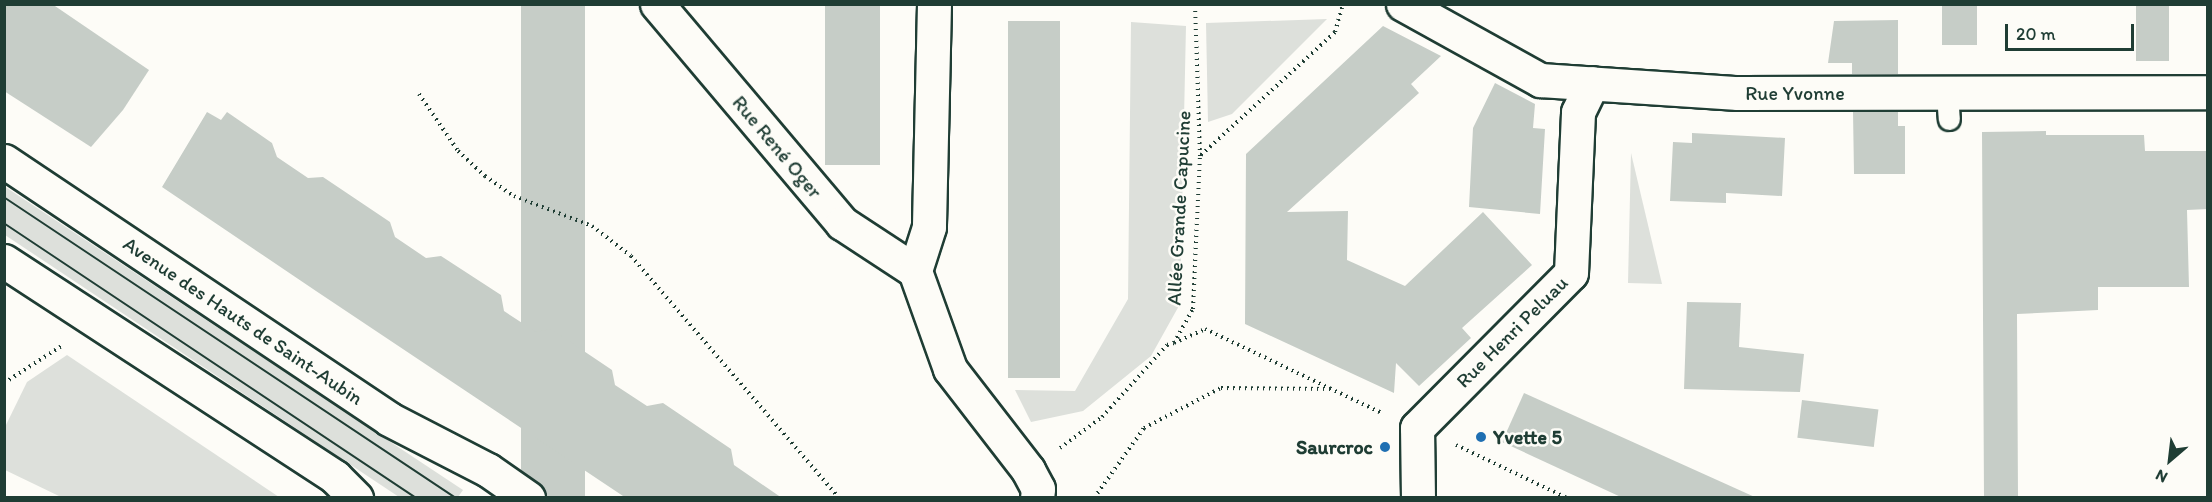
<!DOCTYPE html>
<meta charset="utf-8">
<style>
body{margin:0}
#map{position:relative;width:2212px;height:502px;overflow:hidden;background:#fdfcf7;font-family:Itim,sans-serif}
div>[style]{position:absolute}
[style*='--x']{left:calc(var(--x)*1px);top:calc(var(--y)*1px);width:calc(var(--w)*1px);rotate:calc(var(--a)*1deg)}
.green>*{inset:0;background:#dde0db}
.building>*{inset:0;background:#c6cdc7;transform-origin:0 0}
.path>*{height:4px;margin-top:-2px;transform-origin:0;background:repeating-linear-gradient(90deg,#1f3d34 0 1.5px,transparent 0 6px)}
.roads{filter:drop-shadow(2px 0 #1f3d34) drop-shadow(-2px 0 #1f3d34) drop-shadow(0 2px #1f3d34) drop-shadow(0 -2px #1f3d34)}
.service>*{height:21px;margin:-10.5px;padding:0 10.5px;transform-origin:10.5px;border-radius:10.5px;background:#fdfcf7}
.minor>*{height:33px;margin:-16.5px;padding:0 16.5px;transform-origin:16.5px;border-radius:16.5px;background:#fdfcf7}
.tram>*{height:1.5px;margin:-0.75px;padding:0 0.75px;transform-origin:0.75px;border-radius:0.75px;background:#1f3d34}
.dots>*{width:16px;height:16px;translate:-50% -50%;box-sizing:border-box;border:3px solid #fdfcf7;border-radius:50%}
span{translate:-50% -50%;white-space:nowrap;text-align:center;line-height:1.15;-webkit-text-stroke:5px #fdfcf7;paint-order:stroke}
.street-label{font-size:20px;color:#1f3d34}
.poi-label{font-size:20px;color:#1f3d34;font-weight:700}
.left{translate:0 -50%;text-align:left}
.right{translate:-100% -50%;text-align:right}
.frame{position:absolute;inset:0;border:6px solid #1f3d34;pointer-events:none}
.north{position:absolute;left:2140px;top:430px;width:60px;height:60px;-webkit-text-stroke:4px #fdfcf7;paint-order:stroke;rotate:208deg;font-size:16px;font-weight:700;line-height:24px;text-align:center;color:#1f3d34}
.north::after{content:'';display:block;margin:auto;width:21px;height:27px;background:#1f3d34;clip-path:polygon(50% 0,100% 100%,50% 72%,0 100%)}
.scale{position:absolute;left:2005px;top:24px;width:129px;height:27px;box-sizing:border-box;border:3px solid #1f3d34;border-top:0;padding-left:8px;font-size:18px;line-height:21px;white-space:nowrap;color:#1f3d34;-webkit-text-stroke:4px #fdfcf7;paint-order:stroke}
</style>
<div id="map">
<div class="green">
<div style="clip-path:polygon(1327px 19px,1232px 114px,1208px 122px,1206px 23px)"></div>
<div style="clip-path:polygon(1131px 22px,1186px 26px,1180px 304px,1151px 356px,1083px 411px,1031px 422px,1015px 390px,1075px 391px,1128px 299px)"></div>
<div style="clip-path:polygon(1631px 153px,1662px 284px,1628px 283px)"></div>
<div style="clip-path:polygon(4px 186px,463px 490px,458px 497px,399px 497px,5px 235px)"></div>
<div style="clip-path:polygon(67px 355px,279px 497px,61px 497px,5px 470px,5px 427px,27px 382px)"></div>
</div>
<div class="building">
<div style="clip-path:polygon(4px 4px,52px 4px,149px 70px,123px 110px,91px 147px,4px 91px)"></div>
<div style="left:521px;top:4px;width:64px;height:644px"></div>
<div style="left:825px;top:4px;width:55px;height:161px"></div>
<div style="left:1942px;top:4px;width:35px;height:41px"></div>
<div style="left:2136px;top:4px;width:33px;height:57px"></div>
<div style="clip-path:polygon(1898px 20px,1898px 74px,1852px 74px,1852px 63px,1828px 63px,1834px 21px)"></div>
<div style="left:1060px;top:21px;width:357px;height:52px;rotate:90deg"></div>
<div style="clip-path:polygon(1383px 26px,1441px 56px,1411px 84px,1419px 93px,1287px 212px,1348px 211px,1347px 260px,1405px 286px,1483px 212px,1532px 265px,1462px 328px,1471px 338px,1419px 386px,1396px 363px,1394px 393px,1245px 324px,1246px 154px)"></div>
<div style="clip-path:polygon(1495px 83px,1535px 104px,1533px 128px,1545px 129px,1540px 214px,1469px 207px,1473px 128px)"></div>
<div style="clip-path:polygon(1898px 111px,1898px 126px,1905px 126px,1905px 174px,1854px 174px,1853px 112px)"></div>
<div style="clip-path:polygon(207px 112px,221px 120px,227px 112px,272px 143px,277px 157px,308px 178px,323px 177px,390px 222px,395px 237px,426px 258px,441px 256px,501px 295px,504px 311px,536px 332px,551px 329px,612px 370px,615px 385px,647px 406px,663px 403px,731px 449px,734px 465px,782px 498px,626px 498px,316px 291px,162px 187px)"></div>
<div style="clip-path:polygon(2046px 131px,2046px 135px,2144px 135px,2145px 151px,2208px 151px,2208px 209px,2187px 210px,2189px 287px,2098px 287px,2098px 310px,2017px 314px,2018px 498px,1984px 498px,1982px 132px)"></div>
<div style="clip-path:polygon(1692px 133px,1785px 138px,1782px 196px,1726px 193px,1726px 203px,1670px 201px,1673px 142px,1692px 143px)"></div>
<div style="clip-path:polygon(1687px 302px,1741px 303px,1739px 347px,1804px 354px,1800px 392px,1684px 389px)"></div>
<div style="clip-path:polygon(1524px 393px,1757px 498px,1623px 498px,1502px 442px)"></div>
<div style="left:1802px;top:400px;width:77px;height:38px;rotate:7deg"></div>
</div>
<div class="path">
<div style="--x:1156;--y:4;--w:56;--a:0"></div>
<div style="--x:419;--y:94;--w:69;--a:55.6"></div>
<div style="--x:458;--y:151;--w:37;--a:43"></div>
<div style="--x:485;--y:176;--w:35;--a:35"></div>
<div style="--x:514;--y:196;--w:84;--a:21"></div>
<div style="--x:592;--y:226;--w:49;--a:37.6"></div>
<div style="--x:631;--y:256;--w:319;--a:49.3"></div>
<div style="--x:1201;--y:155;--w:182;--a:-42.5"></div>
<div style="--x:1335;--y:32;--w:29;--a:-74"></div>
<div style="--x:1174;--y:343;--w:34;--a:-24"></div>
<div style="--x:1205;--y:329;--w:196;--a:25.4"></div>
<div style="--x:4;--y:383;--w:70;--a:-32.8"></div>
<div style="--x:1456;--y:445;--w:123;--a:25.5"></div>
<div style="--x:1060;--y:448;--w:52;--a:-36.4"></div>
<div style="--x:1102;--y:417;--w:97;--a:-47.9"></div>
<div style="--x:1167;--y:345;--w:7;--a:-16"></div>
<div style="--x:1174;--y:343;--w:39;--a:-61"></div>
<div style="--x:1193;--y:309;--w:153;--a:-87.4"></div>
<div style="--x:1200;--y:156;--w:152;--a:-91.9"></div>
<div style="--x:1094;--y:498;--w:86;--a:-54.5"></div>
<div style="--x:1144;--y:428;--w:87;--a:-27.5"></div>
<div style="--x:1221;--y:388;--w:113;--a:0.5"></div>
</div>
<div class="roads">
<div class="service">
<div style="--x:1947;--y:93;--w:26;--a:86"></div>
</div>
<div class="minor">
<div style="--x:657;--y:4;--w:287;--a:49.8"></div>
<div style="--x:842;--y:223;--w:87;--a:33.3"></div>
<div style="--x:934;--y:4;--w:223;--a:91.3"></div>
<div style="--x:929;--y:227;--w:46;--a:107.7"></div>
<div style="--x:915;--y:271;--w:104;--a:70.3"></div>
<div style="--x:950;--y:369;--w:128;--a:52.3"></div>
<div style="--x:1028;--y:470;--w:21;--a:62"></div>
<div style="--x:1038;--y:489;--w:9;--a:96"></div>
<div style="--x:1403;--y:4;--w:157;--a:29"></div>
<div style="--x:1540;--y:80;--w:198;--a:3.8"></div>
<div style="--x:1738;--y:93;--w:470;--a:-0.1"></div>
<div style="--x:4;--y:161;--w:463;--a:33.8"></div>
<div style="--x:389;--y:419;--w:111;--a:27.3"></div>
<div style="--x:488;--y:470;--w:49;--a:35"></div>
<div style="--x:4;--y:261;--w:395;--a:33.1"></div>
<div style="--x:335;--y:477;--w:30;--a:45"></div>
<div style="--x:1418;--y:498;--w:70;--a:-90.8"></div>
<div style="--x:1417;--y:428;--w:218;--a:-45.2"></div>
<div style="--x:1571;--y:273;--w:161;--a:-87.5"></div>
<div style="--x:1578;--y:112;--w:32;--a:-64"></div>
</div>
</div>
<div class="tram">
<div style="--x:4;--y:197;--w:543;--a:33.66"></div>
<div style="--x:4;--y:223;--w:496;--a:33.7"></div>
</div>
<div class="dots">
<div style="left:1481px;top:437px;background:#1f6fb2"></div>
<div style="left:1385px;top:447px;background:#1f6fb2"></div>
</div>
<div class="street-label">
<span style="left:1795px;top:93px">Rue Yvonne</span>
<span style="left:777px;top:147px;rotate:50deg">Rue René Oger</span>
<span style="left:1179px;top:208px;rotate:-87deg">Allée Grande Capucine</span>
<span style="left:243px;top:321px;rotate:34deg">Avenue des Hauts de Saint-Aubin</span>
<span style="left:1512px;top:332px;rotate:-45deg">Rue Henri Peluau</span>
</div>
<div class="poi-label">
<span class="left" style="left:1493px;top:437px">Yvette 5</span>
<span class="right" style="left:1373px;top:447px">Saurcroc</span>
</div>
<div class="frame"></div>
<div class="north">N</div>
<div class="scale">20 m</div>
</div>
